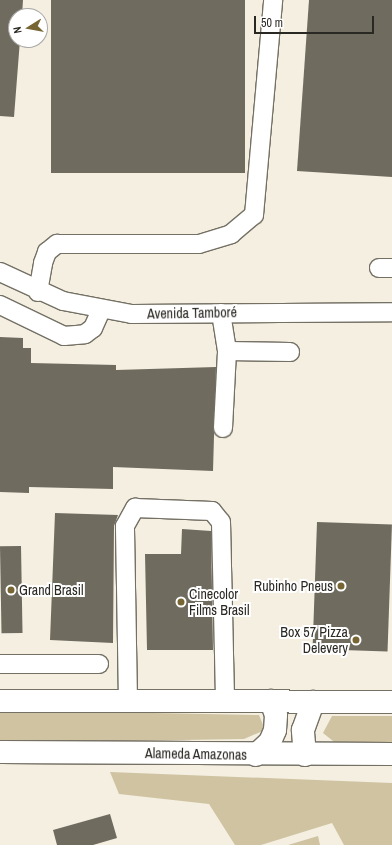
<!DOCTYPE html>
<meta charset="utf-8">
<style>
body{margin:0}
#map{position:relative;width:392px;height:845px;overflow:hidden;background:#f4efe1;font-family:"Archivo Narrow",sans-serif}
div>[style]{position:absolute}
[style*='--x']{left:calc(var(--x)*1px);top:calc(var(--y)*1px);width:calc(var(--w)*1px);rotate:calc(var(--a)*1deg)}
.green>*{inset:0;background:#cfc3a2}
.building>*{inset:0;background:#6f6b5f;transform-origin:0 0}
.roads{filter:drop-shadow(1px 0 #747064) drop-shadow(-1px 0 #747064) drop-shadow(0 1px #747064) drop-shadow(0 -1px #747064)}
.minor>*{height:18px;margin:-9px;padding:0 9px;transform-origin:9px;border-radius:9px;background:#fff}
.major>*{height:22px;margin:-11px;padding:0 11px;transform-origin:11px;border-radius:11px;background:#fff}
.dots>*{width:11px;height:11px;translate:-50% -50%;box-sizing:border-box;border:2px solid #fff;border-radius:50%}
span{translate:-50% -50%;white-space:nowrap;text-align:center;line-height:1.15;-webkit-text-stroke:4px #fff;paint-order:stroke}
.street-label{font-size:14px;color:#2a2823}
.poi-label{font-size:14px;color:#2a2823}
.right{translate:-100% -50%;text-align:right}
.left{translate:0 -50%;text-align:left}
.north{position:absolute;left:8px;top:8px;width:40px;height:40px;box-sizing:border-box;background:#fff;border:1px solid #aaa9a7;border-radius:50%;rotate:259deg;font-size:11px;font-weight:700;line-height:16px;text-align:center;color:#2a2823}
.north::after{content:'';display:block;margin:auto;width:14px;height:18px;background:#776533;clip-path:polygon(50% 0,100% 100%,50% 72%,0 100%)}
.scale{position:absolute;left:254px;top:16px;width:120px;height:18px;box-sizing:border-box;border:2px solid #2a2823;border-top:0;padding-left:5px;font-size:12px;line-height:14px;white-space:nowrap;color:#2a2823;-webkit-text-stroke:3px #fff;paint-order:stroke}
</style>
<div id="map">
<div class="green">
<div style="clip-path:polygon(0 710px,259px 715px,265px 730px,244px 739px,0 743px)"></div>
<div style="clip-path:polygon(332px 716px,392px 716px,392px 745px,338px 745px,323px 733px)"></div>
<div style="clip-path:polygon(110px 772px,392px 783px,392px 845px,344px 845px,332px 823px,261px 845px,235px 845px,209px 804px,119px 794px)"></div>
<div style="clip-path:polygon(318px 836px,320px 845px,288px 845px)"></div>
</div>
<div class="building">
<div style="clip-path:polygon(0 0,23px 0,22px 16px,16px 16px,16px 40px,20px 40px,14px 117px,0 116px)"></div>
<div style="left:51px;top:0;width:194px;height:173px"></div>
<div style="clip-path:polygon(309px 0,392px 0,392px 177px,297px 171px)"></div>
<div style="clip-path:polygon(0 337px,23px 338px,23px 348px,31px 348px,31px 363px,116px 365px,116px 370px,216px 367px,213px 471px,113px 467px,113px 489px,29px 487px,29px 493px,0 492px)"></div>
<div style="clip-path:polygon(55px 513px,118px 515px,114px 526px,113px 643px,50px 640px)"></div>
<div style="left:317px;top:522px;width:75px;height:127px;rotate:2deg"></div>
<div style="clip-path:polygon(182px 529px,211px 531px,213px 650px,147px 650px,145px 554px,181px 554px)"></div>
<div style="left:21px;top:546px;width:87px;height:21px;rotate:89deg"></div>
<div style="clip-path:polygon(110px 814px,117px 838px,93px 845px,57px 845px,53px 830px)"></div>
</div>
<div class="roads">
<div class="minor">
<div style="--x:379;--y:268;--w:13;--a:0"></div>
<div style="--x:0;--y:272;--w:69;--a:24.7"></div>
<div style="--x:63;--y:301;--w:70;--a:10.7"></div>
<div style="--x:132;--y:314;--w:260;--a:-0.4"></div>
<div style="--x:38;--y:292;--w:29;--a:-80"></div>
<div style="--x:43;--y:263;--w:12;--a:-70"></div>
<div style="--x:47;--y:252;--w:13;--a:-39"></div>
<div style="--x:57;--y:244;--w:142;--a:0"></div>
<div style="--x:199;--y:244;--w:34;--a:-17"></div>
<div style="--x:231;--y:234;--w:30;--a:-40"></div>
<div style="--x:254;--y:215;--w:216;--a:-84.9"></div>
<div style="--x:0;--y:305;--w:71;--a:25.8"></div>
<div style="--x:64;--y:336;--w:21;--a:-5"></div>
<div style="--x:85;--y:334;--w:10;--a:-37"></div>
<div style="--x:93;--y:328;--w:20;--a:-66"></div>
<div style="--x:221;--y:313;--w:38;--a:81"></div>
<div style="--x:227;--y:351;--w:63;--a:0.9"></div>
<div style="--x:223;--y:428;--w:77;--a:-87"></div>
<div style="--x:0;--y:664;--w:99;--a:0"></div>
<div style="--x:128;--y:701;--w:175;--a:-91"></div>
<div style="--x:125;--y:526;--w:21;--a:-61"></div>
<div style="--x:135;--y:508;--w:77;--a:2.2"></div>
<div style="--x:212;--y:511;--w:14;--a:51"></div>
<div style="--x:221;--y:522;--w:179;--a:88.7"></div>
</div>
<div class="major">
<div style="--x:0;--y:701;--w:392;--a:0.1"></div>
<div style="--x:0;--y:752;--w:392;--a:0.3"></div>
<div style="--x:256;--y:755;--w:19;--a:-43"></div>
<div style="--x:270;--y:742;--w:13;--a:-67"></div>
<div style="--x:275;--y:730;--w:15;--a:-86"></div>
<div style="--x:276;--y:715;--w:15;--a:-110"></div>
<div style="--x:305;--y:755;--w:25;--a:-95"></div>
<div style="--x:303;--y:730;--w:30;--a:-70"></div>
</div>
</div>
<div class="dots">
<div style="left:341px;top:586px;background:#776533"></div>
<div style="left:11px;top:590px;background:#776533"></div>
<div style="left:181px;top:602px;background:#776533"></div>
<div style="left:356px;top:640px;background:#776533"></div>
</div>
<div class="street-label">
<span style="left:192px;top:313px;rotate:-1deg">Avenida Tamboré</span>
<span style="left:196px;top:754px;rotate:1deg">Alameda Amazonas</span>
</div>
<div class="poi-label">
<span class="right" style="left:333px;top:586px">Rubinho Pneus</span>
<span class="left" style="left:19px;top:590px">Grand Brasil</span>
<span class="left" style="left:189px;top:602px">Cinecolor<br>Films Brasil</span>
<span class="right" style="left:348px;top:640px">Box 57 Pizza<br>Delevery</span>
</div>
<div class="north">N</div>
<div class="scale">50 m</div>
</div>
